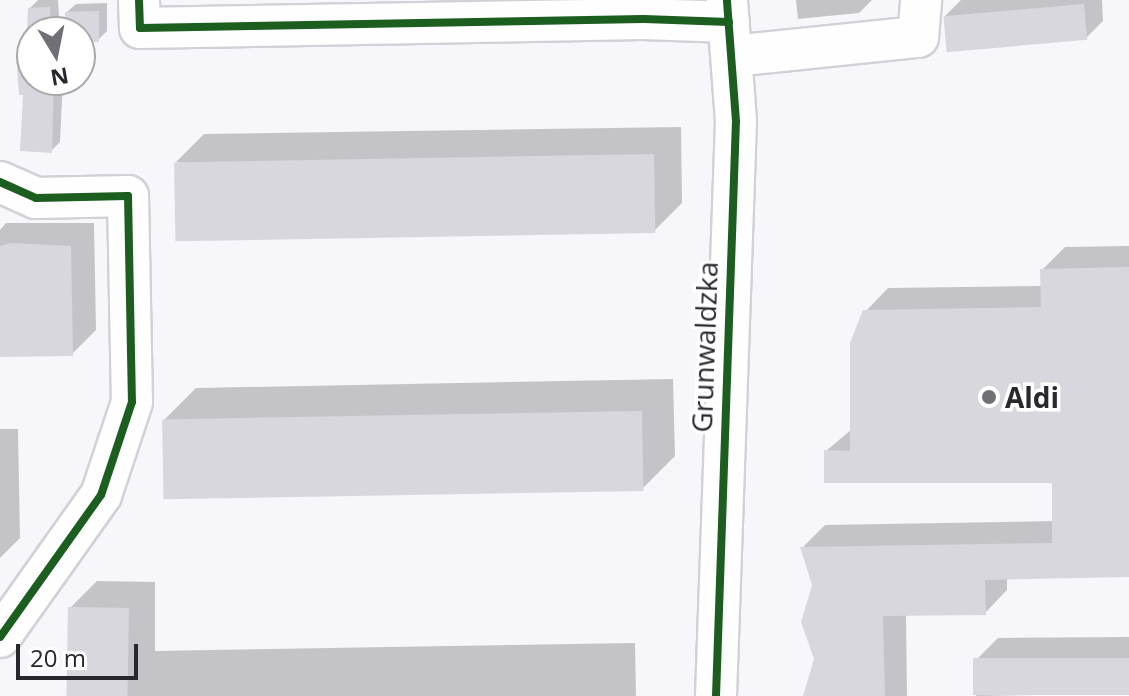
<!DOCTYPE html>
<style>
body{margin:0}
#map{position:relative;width:1129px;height:696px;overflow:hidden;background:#f6f6fb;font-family:"Open Sans",sans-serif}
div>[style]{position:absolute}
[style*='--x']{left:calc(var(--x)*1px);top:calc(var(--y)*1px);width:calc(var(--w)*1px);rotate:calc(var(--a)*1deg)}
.shadow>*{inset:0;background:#0003}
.building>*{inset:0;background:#d8d7dd;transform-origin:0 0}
.roads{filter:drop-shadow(2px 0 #d2d1d7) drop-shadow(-2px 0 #d2d1d7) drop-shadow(0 2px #d2d1d7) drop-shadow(0 -2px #d2d1d7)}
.minor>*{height:40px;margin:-20px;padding:0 20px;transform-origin:20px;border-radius:20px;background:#fefefe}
.cycleway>*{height:8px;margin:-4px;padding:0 4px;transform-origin:4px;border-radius:4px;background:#1b5e20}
.dots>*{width:22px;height:22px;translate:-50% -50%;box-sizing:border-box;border:4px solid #fff;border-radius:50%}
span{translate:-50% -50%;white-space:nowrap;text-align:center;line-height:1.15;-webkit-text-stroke:7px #fff;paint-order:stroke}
.street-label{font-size:28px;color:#29272e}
.poi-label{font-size:28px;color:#29272e;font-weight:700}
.left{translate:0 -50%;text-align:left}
.north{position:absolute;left:16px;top:16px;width:80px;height:80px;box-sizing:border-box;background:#fff;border:2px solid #a9a9ab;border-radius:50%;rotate:170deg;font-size:22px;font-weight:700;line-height:32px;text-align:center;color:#29272e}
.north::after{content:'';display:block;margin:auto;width:28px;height:36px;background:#716f76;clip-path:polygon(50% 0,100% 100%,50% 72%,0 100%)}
.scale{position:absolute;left:16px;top:644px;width:122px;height:36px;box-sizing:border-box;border:4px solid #29272e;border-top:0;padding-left:10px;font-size:24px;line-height:28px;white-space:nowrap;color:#29272e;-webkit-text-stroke:6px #fff;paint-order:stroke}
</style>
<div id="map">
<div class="shadow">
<div style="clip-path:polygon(38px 0,58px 0,60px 32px,32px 32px,32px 80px,63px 80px,60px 142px,51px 151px,25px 93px,18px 54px,28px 44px,30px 8px)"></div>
<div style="clip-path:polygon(796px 0,872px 0,859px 13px,798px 19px)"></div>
<div style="clip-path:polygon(961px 0,1102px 0,1103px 21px,1086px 38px,945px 16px)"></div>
<div style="clip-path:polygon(107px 3px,107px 31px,98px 40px,80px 40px,80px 32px,67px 32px,67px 12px,76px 4px)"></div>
<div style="clip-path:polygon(681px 127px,682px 203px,654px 231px,176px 162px,204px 134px)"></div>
<div style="clip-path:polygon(6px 223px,94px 223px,96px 330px,72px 354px,0 355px,0 230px)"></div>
<div style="clip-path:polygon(1129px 246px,1129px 575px,1007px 578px,1007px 590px,985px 613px,906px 614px,907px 696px,805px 696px,816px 659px,814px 585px,803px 547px,825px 525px,1054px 521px,1054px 481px,826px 451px,852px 429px,865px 312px,888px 288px,1042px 286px,1042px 270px,1065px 247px)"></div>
<div style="clip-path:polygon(673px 379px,675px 456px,642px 489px,164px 420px,196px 388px)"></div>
<div style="clip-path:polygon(0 429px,18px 429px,20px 538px,0 558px)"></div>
<div style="clip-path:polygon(97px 581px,155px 582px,155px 651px,635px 643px,636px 696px,72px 696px,70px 608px)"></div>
<div style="clip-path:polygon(1129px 637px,1129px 693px,976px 696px,975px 661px,998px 638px)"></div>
</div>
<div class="building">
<div style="left:1084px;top:4px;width:36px;height:141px;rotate:85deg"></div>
<div style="clip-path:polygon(50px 7px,51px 32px,32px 32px,32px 80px,54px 80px,52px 153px,20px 151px,23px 95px,19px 95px,16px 53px,26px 52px,28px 8px)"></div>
<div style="clip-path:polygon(99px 11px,99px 42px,80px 42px,80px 32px,65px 32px,65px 12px)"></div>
<div style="left:654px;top:154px;width:79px;height:480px;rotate:89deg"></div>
<div style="clip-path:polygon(10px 243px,71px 246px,73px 356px,0 357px,0 246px)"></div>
<div style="clip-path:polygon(1129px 267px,1129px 577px,985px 580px,986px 615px,883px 616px,885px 696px,803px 696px,814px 659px,801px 622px,812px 585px,800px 547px,1052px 543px,1052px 483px,824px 483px,824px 450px,850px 451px,850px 343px,863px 310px,1041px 307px,1040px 269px)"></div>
<div style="left:642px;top:411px;width:80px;height:480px;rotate:89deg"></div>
<div style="left:68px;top:607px;width:61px;height:89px;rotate:1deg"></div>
<div style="left:1129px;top:658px;width:37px;height:156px;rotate:90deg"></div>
</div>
<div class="roads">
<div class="minor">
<div style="--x:139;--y:0;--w:28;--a:88"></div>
<div style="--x:140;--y:28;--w:503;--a:-1.03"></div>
<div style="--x:643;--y:19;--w:86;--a:2"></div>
<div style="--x:733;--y:56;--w:186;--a:-5.9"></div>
<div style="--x:918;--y:37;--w:37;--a:-85"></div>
<div style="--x:0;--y:182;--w:39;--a:24"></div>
<div style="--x:36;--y:198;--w:92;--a:-1.2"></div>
<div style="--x:128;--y:196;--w:206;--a:88.9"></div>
<div style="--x:132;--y:402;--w:98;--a:108.4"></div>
<div style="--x:101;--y:495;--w:174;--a:125.4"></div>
<div style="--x:716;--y:696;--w:575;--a:-88.01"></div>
<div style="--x:736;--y:121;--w:121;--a:-94.3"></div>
</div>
</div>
<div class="cycleway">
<div style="--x:139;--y:0;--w:28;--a:88"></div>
<div style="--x:140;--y:28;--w:503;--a:-1.03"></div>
<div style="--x:643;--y:19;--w:86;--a:2"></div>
<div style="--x:0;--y:182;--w:39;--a:24"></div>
<div style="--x:36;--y:198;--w:92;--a:-1.2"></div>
<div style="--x:128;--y:196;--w:206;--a:88.9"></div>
<div style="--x:132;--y:402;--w:98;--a:108.4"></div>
<div style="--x:101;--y:495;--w:174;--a:125.4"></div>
<div style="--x:716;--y:696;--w:575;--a:-88.01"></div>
<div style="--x:736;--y:121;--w:121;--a:-94.3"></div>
</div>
<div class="dots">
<div style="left:989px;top:397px;background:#716f76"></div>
</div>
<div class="street-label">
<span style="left:704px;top:347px;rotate:-88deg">Grunwaldzka</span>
</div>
<div class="poi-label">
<span class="left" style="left:1005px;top:397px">Aldi</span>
</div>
<div class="north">N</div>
<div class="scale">20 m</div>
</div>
